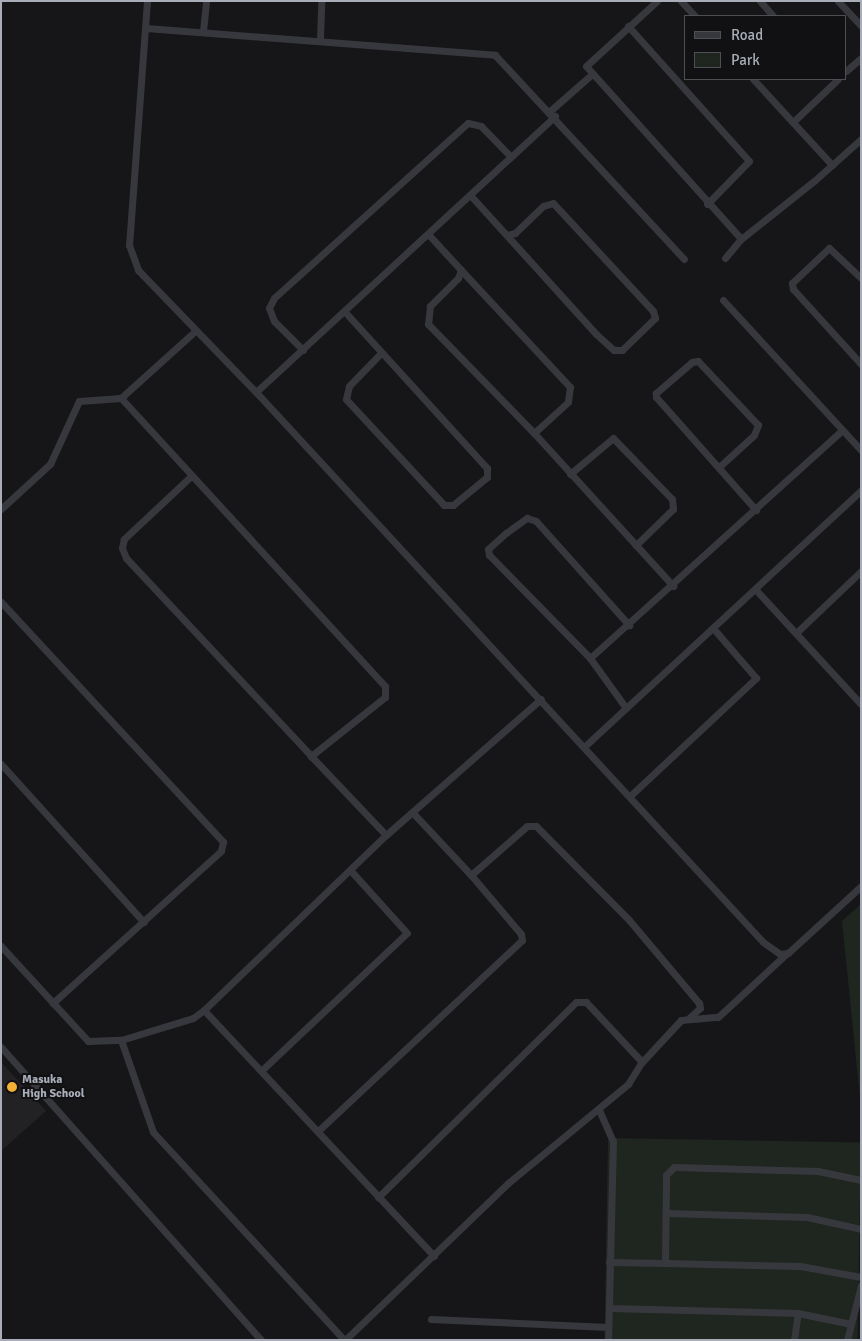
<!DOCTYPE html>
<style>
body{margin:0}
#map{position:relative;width:862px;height:1341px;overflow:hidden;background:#161618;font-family:Signika,sans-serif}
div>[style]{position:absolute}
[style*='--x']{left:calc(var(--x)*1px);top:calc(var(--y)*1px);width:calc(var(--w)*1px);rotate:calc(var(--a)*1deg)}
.built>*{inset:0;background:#222225}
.green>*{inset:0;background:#1e261f;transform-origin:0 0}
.minor>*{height:7px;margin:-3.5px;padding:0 3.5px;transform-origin:3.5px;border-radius:3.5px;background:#37383d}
.dots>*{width:14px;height:14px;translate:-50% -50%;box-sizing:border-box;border:2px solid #111113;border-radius:50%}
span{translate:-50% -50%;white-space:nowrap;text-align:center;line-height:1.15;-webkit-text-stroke:4px #111113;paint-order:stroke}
.poi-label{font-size:12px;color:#a8adb8;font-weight:700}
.left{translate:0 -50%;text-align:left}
.frame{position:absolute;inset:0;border:2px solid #a8adb8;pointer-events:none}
.legend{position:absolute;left:684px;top:15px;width:162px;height:65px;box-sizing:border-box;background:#111113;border:1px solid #4d4f55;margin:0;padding:6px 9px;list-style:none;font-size:15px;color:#a8adb8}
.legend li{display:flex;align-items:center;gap:10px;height:25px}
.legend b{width:25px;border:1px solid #4d4f55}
</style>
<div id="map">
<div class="built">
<div style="clip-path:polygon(1px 1062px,46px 1111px,1px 1151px)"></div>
</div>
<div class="green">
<div style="clip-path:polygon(861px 904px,861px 1108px,842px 921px)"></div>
<div style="left:608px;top:1138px;width:253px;height:202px;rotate:1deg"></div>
</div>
<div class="minor">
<div style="--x:147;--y:1;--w:245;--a:94.2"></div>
<div style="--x:129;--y:245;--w:27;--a:70"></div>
<div style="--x:138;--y:270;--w:170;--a:46"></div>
<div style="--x:256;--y:392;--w:748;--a:47.33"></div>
<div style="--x:763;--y:942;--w:21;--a:35"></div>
<div style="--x:780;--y:954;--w:8;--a:-7"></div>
<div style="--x:788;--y:953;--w:99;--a:-42.5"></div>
<div style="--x:657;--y:1;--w:96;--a:137.5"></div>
<div style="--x:586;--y:66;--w:232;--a:48.1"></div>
<div style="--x:681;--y:1;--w:21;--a:47"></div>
<div style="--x:760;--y:1;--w:20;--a:49"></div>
<div style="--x:838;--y:1;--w:34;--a:47"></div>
<div style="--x:628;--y:26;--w:181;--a:48.1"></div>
<div style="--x:749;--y:161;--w:60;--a:134.3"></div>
<div style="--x:146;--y:28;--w:350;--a:4.4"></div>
<div style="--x:495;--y:55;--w:278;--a:47.2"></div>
<div style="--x:203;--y:31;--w:30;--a:-84"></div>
<div style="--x:320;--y:39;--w:38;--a:-88"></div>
<div style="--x:846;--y:71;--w:20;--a:-41"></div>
<div style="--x:753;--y:79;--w:117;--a:47.4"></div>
<div style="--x:550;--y:111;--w:55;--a:-41.3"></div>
<div style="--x:793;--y:122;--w:62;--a:-43.7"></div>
<div style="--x:471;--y:196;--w:186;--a:47.8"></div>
<div style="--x:596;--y:334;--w:24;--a:42"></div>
<div style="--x:614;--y:350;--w:8;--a:0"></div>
<div style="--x:622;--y:350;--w:46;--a:-44.1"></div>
<div style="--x:655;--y:318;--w:7;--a:-106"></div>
<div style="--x:653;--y:311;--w:147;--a:-132.8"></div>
<div style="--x:553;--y:203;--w:10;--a:163"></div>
<div style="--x:543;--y:206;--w:39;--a:136"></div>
<div style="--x:515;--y:233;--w:8;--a:166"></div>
<div style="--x:429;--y:235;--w:47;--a:47.6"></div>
<div style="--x:461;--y:270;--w:9;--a:111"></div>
<div style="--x:458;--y:278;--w:40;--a:135"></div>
<div style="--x:430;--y:306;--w:18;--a:96"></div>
<div style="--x:428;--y:324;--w:152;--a:45.8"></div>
<div style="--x:534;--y:433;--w:207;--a:47.7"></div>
<div style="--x:725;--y:258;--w:25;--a:-50"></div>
<div style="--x:741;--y:239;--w:93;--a:-38.5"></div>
<div style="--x:814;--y:181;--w:63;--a:-41.8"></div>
<div style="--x:461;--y:270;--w:160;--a:47"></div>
<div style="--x:570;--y:387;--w:15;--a:98"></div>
<div style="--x:568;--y:402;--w:46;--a:137.6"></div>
<div style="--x:861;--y:278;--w:44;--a:-136.8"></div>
<div style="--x:829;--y:248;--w:51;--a:136.6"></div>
<div style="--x:792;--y:283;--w:6;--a:81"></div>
<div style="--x:793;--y:289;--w:101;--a:47.8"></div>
<div style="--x:723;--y:300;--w:204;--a:47.4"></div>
<div style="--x:345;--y:312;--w:211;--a:47.7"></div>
<div style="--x:487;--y:468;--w:9;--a:90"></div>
<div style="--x:487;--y:477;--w:44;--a:140.5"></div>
<div style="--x:453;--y:505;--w:9;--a:180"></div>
<div style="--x:444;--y:505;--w:144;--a:-132.8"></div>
<div style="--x:346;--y:399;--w:13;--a:-77"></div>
<div style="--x:349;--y:386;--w:45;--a:-45.9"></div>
<div style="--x:194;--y:332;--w:98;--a:137.9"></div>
<div style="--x:121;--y:398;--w:391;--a:47.5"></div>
<div style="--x:385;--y:686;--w:11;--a:90"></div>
<div style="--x:385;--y:697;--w:95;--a:141.4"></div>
<div style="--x:311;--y:756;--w:109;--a:46.5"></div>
<div style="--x:303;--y:350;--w:41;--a:-135"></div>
<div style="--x:274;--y:321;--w:14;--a:-111"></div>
<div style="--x:269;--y:308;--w:11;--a:-63"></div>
<div style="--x:274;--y:298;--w:261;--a:-42.1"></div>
<div style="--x:468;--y:123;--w:13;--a:13"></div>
<div style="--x:481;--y:126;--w:43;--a:45.9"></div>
<div style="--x:256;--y:392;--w:407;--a:-42.7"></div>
<div style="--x:719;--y:467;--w:47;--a:-42.4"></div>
<div style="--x:754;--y:435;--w:11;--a:-68"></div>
<div style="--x:758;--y:425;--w:88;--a:-133.2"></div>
<div style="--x:698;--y:361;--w:6;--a:171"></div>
<div style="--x:692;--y:362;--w:48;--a:139.3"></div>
<div style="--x:656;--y:393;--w:4;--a:90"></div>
<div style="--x:656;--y:397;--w:151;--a:48.5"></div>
<div style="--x:570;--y:474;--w:56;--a:-39.9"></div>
<div style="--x:613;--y:438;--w:85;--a:46"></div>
<div style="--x:672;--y:499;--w:10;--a:84"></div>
<div style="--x:673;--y:509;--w:52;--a:135.8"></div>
<div style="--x:190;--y:477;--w:91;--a:136.8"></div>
<div style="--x:124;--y:539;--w:9;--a:103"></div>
<div style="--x:122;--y:548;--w:11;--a:68"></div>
<div style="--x:126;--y:558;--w:271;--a:46.9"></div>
<div style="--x:1;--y:509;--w:67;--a:-42.6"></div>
<div style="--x:50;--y:464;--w:69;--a:-65.3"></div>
<div style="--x:79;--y:401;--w:42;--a:-4.1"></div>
<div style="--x:756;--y:590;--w:155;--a:47.4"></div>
<div style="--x:1;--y:602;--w:327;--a:47.2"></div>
<div style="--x:223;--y:842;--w:9;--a:103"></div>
<div style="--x:221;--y:851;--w:227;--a:137.9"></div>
<div style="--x:796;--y:633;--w:90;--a:-43.6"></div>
<div style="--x:590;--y:658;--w:144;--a:-134.4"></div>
<div style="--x:489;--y:555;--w:6;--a:-99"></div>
<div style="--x:488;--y:549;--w:24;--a:-42"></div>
<div style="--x:506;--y:533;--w:26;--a:-36"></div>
<div style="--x:527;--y:518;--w:9;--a:18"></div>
<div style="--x:536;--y:521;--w:140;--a:48.2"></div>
<div style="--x:626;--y:708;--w:62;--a:-125.8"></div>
<div style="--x:590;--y:658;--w:338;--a:-42.1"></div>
<div style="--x:585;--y:746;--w:376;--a:-42.8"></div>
<div style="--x:1;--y:764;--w:213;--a:47.9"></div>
<div style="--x:630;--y:796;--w:173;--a:-43.1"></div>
<div style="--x:756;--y:678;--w:66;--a:-130.7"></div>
<div style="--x:471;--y:875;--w:74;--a:-41.2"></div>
<div style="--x:527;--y:826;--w:9;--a:0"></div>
<div style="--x:536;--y:826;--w:132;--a:45.3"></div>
<div style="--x:629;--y:920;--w:109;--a:49.9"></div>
<div style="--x:699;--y:1003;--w:5;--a:79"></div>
<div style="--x:700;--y:1008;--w:15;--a:138"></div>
<div style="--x:1;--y:946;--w:129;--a:47.5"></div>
<div style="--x:88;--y:1041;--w:33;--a:-2"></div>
<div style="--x:121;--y:1040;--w:75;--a:-17"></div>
<div style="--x:193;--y:1018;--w:14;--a:-36"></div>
<div style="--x:121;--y:1040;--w:97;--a:70.8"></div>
<div style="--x:153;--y:1132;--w:282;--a:47.4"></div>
<div style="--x:1;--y:1047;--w:392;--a:48.4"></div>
<div style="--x:642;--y:1062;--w:57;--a:-47.1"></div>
<div style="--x:681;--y:1020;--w:37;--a:-5"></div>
<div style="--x:718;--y:1017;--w:94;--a:-42.8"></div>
<div style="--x:262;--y:1070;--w:199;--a:-43.4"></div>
<div style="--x:407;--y:933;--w:85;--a:-132.1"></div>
<div style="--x:599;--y:1110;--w:34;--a:66"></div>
<div style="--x:613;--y:1141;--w:199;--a:91.4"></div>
<div style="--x:318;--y:1131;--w:279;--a:-43.1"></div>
<div style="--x:522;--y:940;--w:6;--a:-99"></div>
<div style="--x:521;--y:934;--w:77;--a:-130.3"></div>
<div style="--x:471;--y:875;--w:86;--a:-133.1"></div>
<div style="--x:666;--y:1213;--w:141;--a:1.6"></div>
<div style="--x:807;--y:1217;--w:55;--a:12.5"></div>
<div style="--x:434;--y:1256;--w:337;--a:-133.1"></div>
<div style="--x:204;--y:1010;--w:252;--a:-43.9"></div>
<div style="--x:386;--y:835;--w:206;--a:-41.3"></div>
<div style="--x:609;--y:1262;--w:56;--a:1"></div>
<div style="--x:665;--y:1263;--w:88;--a:-89.3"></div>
<div style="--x:666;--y:1175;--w:11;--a:-45"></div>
<div style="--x:674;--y:1167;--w:144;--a:1.6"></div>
<div style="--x:818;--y:1171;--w:44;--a:11.8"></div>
<div style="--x:665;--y:1263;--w:135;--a:1.3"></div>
<div style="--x:800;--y:1266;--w:62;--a:10.2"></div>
<div style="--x:609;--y:1308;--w:189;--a:1.5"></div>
<div style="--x:798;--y:1313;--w:54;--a:11.7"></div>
<div style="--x:431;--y:1319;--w:177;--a:2.6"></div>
<div style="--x:345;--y:1340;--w:226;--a:-43.9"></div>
<div style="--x:508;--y:1183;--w:156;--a:-39.5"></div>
<div style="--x:628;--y:1084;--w:26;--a:-58"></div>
<div style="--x:642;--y:1062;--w:82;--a:-133"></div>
<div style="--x:586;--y:1002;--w:10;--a:180"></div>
<div style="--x:576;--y:1002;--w:278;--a:135.4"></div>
<div style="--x:794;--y:1340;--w:27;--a:-82"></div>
<div style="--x:847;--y:1340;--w:57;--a:-75.7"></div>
</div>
<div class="dots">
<div style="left:12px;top:1087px;background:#f2b134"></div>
</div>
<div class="poi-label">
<span class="left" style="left:22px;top:1087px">Masuka<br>High School</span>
</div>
<div class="frame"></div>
<ul class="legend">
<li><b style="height:6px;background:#37383d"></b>Road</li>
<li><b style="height:14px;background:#1e261f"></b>Park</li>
</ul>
</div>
